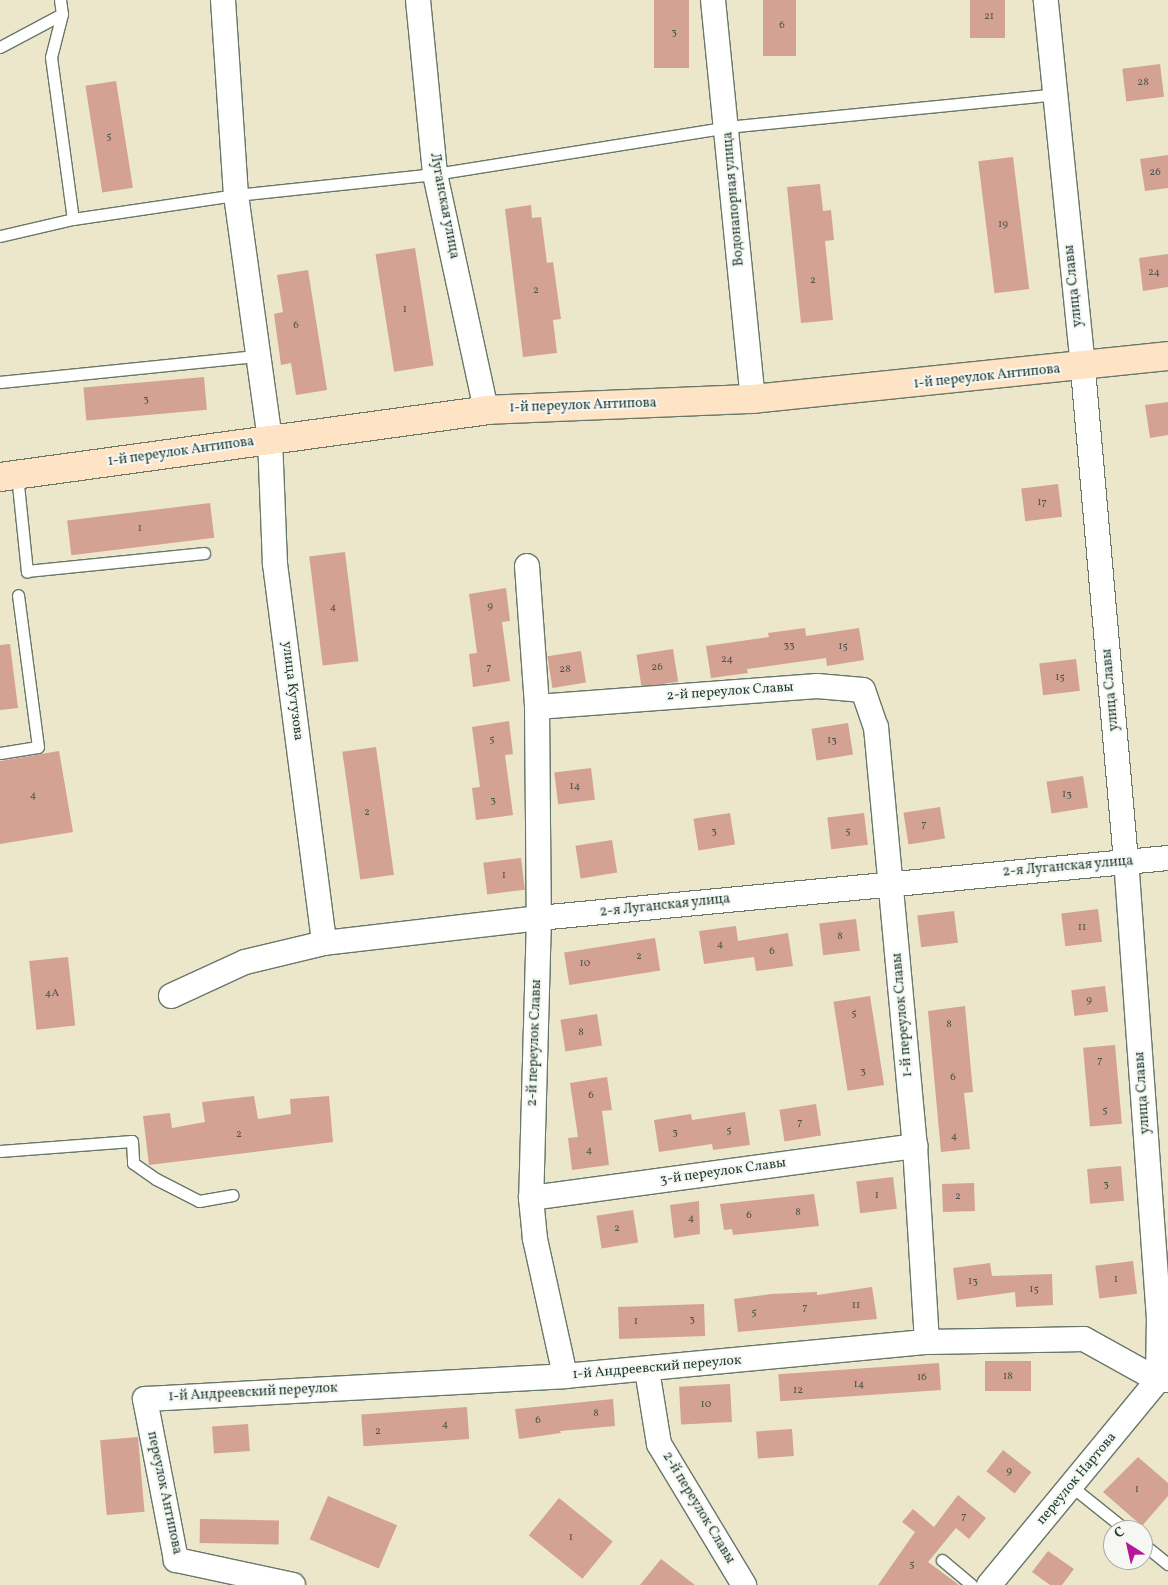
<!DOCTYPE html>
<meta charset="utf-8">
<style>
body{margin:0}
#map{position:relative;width:1168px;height:1585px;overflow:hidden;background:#ece6cb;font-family:Vollkorn,serif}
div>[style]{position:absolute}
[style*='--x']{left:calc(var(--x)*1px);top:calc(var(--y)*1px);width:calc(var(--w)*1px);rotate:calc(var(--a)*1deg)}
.building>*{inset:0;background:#d3a292;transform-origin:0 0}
.roads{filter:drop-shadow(1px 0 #677869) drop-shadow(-1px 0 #677869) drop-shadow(0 1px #677869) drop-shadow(0 -1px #677869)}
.lane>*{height:11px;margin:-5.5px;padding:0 5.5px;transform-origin:5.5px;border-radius:5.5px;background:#fff}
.street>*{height:24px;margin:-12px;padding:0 12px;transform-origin:12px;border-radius:12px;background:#fff}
.secondary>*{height:28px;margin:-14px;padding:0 14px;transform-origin:14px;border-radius:14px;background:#fee4c5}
span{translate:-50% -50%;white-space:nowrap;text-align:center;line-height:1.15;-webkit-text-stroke:4px #f6f6f2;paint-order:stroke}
.number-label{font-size:11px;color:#4c564c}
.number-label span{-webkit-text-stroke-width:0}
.street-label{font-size:14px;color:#1f3d34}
.north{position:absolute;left:1103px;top:1520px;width:50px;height:50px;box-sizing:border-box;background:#f6f6f2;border:1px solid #a0aca6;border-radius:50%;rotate:325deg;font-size:14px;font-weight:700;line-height:20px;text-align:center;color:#1f3d34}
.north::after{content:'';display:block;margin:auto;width:18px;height:22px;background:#b5179e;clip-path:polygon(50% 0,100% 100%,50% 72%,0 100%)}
</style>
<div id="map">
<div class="building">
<div style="left:654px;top:0;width:35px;height:68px"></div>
<div style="left:763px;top:0;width:33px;height:56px"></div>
<div style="left:970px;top:0;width:35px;height:38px"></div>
<div style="left:1160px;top:64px;width:33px;height:38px;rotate:83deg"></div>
<div style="left:116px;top:81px;width:108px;height:31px;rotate:81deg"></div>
<div style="clip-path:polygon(1168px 155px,1168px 188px,1145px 191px,1140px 159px)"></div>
<div style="left:1013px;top:157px;width:133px;height:35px;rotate:83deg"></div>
<div style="clip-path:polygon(820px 184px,823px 211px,831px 210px,834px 240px,825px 241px,833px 320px,801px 323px,787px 187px)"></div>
<div style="clip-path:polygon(531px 205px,532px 218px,541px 217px,547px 263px,553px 262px,561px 319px,553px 320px,557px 353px,523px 357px,505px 209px)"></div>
<div style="left:415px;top:248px;width:119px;height:40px;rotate:81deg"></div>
<div style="clip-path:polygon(1168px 254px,1168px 287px,1143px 291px,1139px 258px)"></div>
<div style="clip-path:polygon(308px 270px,327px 390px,296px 395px,291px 363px,281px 365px,274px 314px,283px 312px,277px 275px)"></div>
<div style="left:204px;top:377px;width:33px;height:121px;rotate:85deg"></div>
<div style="clip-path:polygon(1168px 402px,1168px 435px,1150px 438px,1145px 405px)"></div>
<div style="left:1058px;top:484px;width:33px;height:37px;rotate:83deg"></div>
<div style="left:210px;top:503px;width:35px;height:144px;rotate:83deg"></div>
<div style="left:345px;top:552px;width:110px;height:36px;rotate:83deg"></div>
<div style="clip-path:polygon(506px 588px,510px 621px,502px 622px,510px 681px,473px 687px,469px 654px,477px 653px,469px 594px)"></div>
<div style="clip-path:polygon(805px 628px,806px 636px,859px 628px,864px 660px,827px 666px,826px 658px,747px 669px,748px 673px,711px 678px,706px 646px,769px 637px,768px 633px)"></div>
<div style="clip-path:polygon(10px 644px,18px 708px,0 710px,0 645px)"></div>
<div style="left:673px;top:649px;width:33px;height:37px;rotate:81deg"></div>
<div style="left:581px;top:651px;width:32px;height:34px;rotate:81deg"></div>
<div style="left:1076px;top:659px;width:32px;height:37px;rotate:83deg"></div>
<div style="clip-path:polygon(509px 721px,513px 754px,505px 755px,513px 815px,476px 820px,472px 788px,480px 787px,472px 727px)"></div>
<div style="left:848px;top:723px;width:32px;height:37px;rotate:81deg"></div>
<div style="left:376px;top:747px;width:129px;height:34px;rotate:82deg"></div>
<div style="clip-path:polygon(59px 751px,73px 832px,0 844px,0 761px)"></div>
<div style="left:591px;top:768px;width:32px;height:37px;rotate:83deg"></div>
<div style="left:1083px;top:776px;width:32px;height:37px;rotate:81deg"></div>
<div style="left:940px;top:807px;width:32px;height:37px;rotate:81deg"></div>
<div style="left:730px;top:813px;width:32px;height:37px;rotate:81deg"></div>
<div style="left:864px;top:813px;width:32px;height:37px;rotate:83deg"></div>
<div style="left:612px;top:840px;width:33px;height:37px;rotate:81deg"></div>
<div style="left:521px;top:858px;width:32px;height:38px;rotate:83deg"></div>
<div style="left:1098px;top:909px;width:33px;height:37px;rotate:83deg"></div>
<div style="left:954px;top:911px;width:32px;height:37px;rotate:83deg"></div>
<div style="left:856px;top:919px;width:32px;height:37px;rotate:83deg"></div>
<div style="clip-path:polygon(736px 926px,738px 941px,788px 933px,793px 966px,756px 971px,754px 957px,704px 964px,699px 931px)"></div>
<div style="left:655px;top:938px;width:33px;height:92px;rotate:81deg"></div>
<div style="left:68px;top:957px;width:69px;height:39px;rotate:84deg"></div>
<div style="left:1105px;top:986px;width:26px;height:34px;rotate:83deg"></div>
<div style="left:870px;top:996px;width:90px;height:37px;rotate:81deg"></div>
<div style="clip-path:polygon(965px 1006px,973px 1092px,964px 1093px,970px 1149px,941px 1152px,928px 1011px)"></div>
<div style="left:597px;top:1014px;width:32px;height:37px;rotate:81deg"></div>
<div style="left:1115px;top:1045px;width:79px;height:32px;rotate:85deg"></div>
<div style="clip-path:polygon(607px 1077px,612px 1110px,602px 1111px,609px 1165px,572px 1170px,568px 1138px,578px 1137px,570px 1083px)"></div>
<div style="clip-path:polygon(254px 1096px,258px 1119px,291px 1114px,290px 1099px,329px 1096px,333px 1142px,149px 1165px,143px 1116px,170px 1113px,172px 1128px,205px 1122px,202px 1102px)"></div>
<div style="left:816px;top:1104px;width:32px;height:37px;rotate:81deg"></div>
<div style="clip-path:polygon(745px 1112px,750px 1145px,713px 1150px,712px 1144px,659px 1152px,654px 1120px,691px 1114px,692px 1120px)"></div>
<div style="left:1121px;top:1166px;width:35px;height:34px;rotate:85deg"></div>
<div style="left:893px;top:1177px;width:32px;height:37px;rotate:83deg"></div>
<div style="left:974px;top:1183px;width:28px;height:32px;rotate:88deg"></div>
<div style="clip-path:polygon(814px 1194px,819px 1226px,733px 1235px,732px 1229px,724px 1230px,720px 1204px)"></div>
<div style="clip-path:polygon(699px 1201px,700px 1234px,674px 1238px,670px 1205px)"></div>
<div style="left:633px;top:1210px;width:33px;height:37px;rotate:81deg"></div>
<div style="left:1133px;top:1261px;width:33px;height:38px;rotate:83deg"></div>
<div style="clip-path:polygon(990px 1263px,992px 1276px,1052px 1274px,1053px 1305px,1016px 1307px,1015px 1292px,957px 1300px,953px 1268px)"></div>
<div style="clip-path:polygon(872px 1287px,877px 1319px,738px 1332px,734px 1299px,771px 1294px,817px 1292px,817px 1295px)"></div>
<div style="left:704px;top:1304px;width:32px;height:86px;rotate:88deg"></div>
<div style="left:1031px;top:1361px;width:30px;height:46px;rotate:90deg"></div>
<div style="left:939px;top:1363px;width:27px;height:161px;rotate:86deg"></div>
<div style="left:730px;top:1384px;width:38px;height:51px;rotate:87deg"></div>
<div style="clip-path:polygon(613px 1399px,615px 1426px,560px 1431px,561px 1433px,519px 1439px,515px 1409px)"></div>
<div style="left:467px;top:1407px;width:32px;height:106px;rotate:86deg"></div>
<div style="left:248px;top:1424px;width:27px;height:36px;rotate:86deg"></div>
<div style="left:792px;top:1429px;width:27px;height:36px;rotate:86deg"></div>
<div style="left:138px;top:1437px;width:75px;height:38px;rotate:85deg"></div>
<div style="left:1003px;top:1450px;width:36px;height:27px;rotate:38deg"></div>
<div style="clip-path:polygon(1138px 1457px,1168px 1483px,1168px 1496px,1142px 1526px,1103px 1492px)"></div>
<div style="clip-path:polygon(958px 1495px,986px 1518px,969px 1539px,956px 1528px,928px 1562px,959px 1585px,878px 1585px,915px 1532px,902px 1522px,913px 1509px,934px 1527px)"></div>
<div style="left:328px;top:1496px;width:75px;height:47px;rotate:23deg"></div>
<div style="left:559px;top:1498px;width:69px;height:48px;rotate:39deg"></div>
<div style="left:200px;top:1519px;width:79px;height:24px;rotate:1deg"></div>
<div style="clip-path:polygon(1048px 1551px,1074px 1569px,1062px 1585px,1050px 1585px,1032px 1572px)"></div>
<div style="clip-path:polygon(661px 1559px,695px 1585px,640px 1585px)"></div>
</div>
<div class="roads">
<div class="lane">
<div style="--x:62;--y:14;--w:44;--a:104.3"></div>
<div style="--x:51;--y:57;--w:163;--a:82.3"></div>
<div style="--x:0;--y:47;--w:70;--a:-28"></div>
<div style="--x:62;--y:14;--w:14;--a:-98"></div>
<div style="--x:0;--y:236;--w:75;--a:-13.1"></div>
<div style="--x:73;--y:219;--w:165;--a:-8.4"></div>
<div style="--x:236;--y:195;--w:200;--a:-6"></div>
<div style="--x:435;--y:174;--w:296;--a:-9.1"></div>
<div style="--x:727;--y:127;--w:330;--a:-5.7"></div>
<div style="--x:0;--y:382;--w:259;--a:-5.8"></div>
<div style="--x:17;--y:475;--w:97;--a:84.1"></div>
<div style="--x:27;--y:571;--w:178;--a:-5.8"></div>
<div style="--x:0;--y:753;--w:38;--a:-9"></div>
<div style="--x:38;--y:747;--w:153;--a:-97.5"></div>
<div style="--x:0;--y:1151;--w:132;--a:-4.3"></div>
<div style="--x:132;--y:1141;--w:22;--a:87"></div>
<div style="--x:133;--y:1163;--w:28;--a:35"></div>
<div style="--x:156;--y:1179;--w:48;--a:27.1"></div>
<div style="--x:199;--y:1201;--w:34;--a:-10"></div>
<div style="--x:1071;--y:1486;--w:70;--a:38.7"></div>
<div style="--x:1143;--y:1544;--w:32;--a:39"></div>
<div style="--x:942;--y:1560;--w:39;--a:40"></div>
</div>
<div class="street">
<div style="--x:223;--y:0;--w:195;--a:86.2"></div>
<div style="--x:236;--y:195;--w:246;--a:82.1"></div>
<div style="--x:270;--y:439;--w:125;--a:87.7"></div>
<div style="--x:275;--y:564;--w:382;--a:82.6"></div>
<div style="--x:418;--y:0;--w:175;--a:84.4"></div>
<div style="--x:435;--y:174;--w:241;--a:77.8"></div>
<div style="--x:713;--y:0;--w:401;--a:84.3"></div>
<div style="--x:527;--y:566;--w:141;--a:85.9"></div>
<div style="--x:537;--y:707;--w:211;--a:89.5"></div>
<div style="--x:539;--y:918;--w:280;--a:91.6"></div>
<div style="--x:531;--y:1198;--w:41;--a:84.4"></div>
<div style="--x:535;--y:1239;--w:140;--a:77.6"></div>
<div style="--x:537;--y:707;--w:281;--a:-4.3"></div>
<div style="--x:817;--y:686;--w:46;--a:5"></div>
<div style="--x:863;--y:690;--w:39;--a:71"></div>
<div style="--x:876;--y:727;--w:421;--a:84.7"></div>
<div style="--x:915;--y:1146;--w:196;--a:86.5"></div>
<div style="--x:171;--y:996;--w:81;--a:-24.7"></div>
<div style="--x:245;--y:962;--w:81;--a:-13.5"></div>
<div style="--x:324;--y:943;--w:216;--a:-6.6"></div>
<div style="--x:539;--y:918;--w:632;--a:-5.45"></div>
<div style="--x:531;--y:1198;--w:388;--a:-7.7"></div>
<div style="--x:647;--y:1370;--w:75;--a:80.8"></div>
<div style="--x:659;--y:1444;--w:165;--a:58.9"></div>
<div style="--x:293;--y:1585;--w:120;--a:-167.9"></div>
<div style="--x:176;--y:1560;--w:164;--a:-100.9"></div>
<div style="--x:145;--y:1399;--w:421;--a:-3.1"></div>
<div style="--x:565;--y:1376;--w:364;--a:-5.4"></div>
<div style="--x:927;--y:1342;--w:157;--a:-1.1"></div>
<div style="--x:1084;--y:1339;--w:85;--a:29"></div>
<div style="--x:1158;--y:1380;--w:61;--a:-89.1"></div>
<div style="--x:1159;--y:1319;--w:459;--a:-94.1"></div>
<div style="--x:1126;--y:861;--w:496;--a:-95"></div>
<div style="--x:1083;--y:367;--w:369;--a:-95.8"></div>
<div style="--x:989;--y:1585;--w:266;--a:-50.5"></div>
<div style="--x:1158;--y:1380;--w:10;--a:0"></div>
</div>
<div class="secondary">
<div style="--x:0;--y:477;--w:491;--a:-7.8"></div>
<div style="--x:486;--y:410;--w:267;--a:-2.4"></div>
<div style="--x:753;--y:399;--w:417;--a:-5.9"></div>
</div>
</div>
<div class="number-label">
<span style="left:989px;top:17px">21</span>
<span style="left:782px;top:26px">6</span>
<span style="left:674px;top:33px">3</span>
<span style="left:1143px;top:83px">28</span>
<span style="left:109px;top:137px">5</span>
<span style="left:1155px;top:173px">26</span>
<span style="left:1003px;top:225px">19</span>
<span style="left:1154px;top:273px">24</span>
<span style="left:813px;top:281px">2</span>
<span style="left:536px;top:291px">2</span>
<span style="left:405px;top:310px">1</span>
<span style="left:296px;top:326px">6</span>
<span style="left:146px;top:400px">3</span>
<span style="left:1042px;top:503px">17</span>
<span style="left:140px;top:529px">1</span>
<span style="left:490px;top:607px">9</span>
<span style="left:333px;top:608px">4</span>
<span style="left:789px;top:646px">33</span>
<span style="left:843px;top:647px">15</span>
<span style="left:727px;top:660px">24</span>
<span style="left:489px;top:668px">7</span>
<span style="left:657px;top:668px">26</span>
<span style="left:565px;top:670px">28</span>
<span style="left:1060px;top:678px">15</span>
<span style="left:492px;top:740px">5</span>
<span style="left:832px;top:741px">13</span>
<span style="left:575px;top:787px">14</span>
<span style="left:1067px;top:795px">13</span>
<span style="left:33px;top:796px">4</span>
<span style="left:493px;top:801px">3</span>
<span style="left:367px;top:813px">2</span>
<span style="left:924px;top:825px">7</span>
<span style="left:714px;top:832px">3</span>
<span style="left:848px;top:832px">5</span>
<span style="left:504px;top:876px">1</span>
<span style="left:1082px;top:928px">11</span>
<span style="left:840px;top:937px">8</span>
<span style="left:720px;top:945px">4</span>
<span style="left:772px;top:952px">6</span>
<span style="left:639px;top:957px">2</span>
<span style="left:585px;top:964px">10</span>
<span style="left:52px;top:994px">4А</span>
<span style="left:1089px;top:1001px">9</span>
<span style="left:854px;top:1014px">5</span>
<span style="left:949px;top:1025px">8</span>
<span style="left:581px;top:1033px">8</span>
<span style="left:1100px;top:1061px">7</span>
<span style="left:863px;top:1072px">3</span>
<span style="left:953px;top:1078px">6</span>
<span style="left:591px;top:1096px">6</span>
<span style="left:1105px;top:1111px">5</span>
<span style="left:800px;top:1123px">7</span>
<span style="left:729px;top:1131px">5</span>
<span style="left:675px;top:1133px">3</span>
<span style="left:239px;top:1135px">2</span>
<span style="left:954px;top:1137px">4</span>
<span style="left:589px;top:1151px">4</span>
<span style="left:1106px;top:1185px">3</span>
<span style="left:877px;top:1196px">1</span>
<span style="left:958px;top:1197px">2</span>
<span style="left:798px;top:1213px">8</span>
<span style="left:749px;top:1216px">6</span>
<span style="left:691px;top:1219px">4</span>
<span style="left:617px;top:1229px">2</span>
<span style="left:1116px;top:1280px">1</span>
<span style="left:973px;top:1282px">13</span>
<span style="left:1034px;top:1290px">15</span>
<span style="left:856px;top:1306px">11</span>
<span style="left:805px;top:1308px">7</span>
<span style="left:754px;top:1313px">5</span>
<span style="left:692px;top:1320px">3</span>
<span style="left:636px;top:1322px">1</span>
<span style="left:1008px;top:1377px">18</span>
<span style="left:922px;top:1378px">16</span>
<span style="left:859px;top:1385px">14</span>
<span style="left:798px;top:1391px">12</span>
<span style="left:706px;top:1405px">10</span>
<span style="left:596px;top:1414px">8</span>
<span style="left:538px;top:1421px">6</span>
<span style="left:445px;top:1425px">4</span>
<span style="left:378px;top:1432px">2</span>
<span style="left:1009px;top:1472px">9</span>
<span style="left:1137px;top:1490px">1</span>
<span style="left:964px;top:1517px">7</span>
<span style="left:571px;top:1538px">1</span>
<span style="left:912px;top:1565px">5</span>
</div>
<div class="street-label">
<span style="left:734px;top:199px;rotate:-95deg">Водонапорная улица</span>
<span style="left:444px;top:206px;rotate:79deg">Луганская улица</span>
<span style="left:1074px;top:286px;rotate:-96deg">улица Славы</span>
<span style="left:987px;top:377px;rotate:-6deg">1-й переулок Антипова</span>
<span style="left:583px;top:406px;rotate:-2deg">1-й переулок Антипова</span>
<span style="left:181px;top:452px;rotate:-8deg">1-й переулок Антипова</span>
<span style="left:1111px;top:690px;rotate:-95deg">улица Славы</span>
<span style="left:292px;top:691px;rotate:83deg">улица Кутузова</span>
<span style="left:730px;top:692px;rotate:-4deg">2-й переулок Славы</span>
<span style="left:1068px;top:867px;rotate:-5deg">2-я Луганская улица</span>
<span style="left:665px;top:906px;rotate:-6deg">2-я Луганская улица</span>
<span style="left:903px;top:1015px;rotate:-95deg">1-й переулок Славы</span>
<span style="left:535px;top:1043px;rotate:-88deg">2-й переулок Славы</span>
<span style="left:1143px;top:1093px;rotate:-94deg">улица Славы</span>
<span style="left:723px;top:1172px;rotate:-8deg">3-й переулок Славы</span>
<span style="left:657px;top:1368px;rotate:-5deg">1-й Андреевский переулок</span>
<span style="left:253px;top:1393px;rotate:-3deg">1-й Андреевский переулок</span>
<span style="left:1077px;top:1479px;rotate:-50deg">переулок Нартова</span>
<span style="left:164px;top:1493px;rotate:78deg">переулок Антипова</span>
<span style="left:698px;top:1508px;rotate:59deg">2-й переулок Славы</span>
</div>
<div class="north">С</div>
</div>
